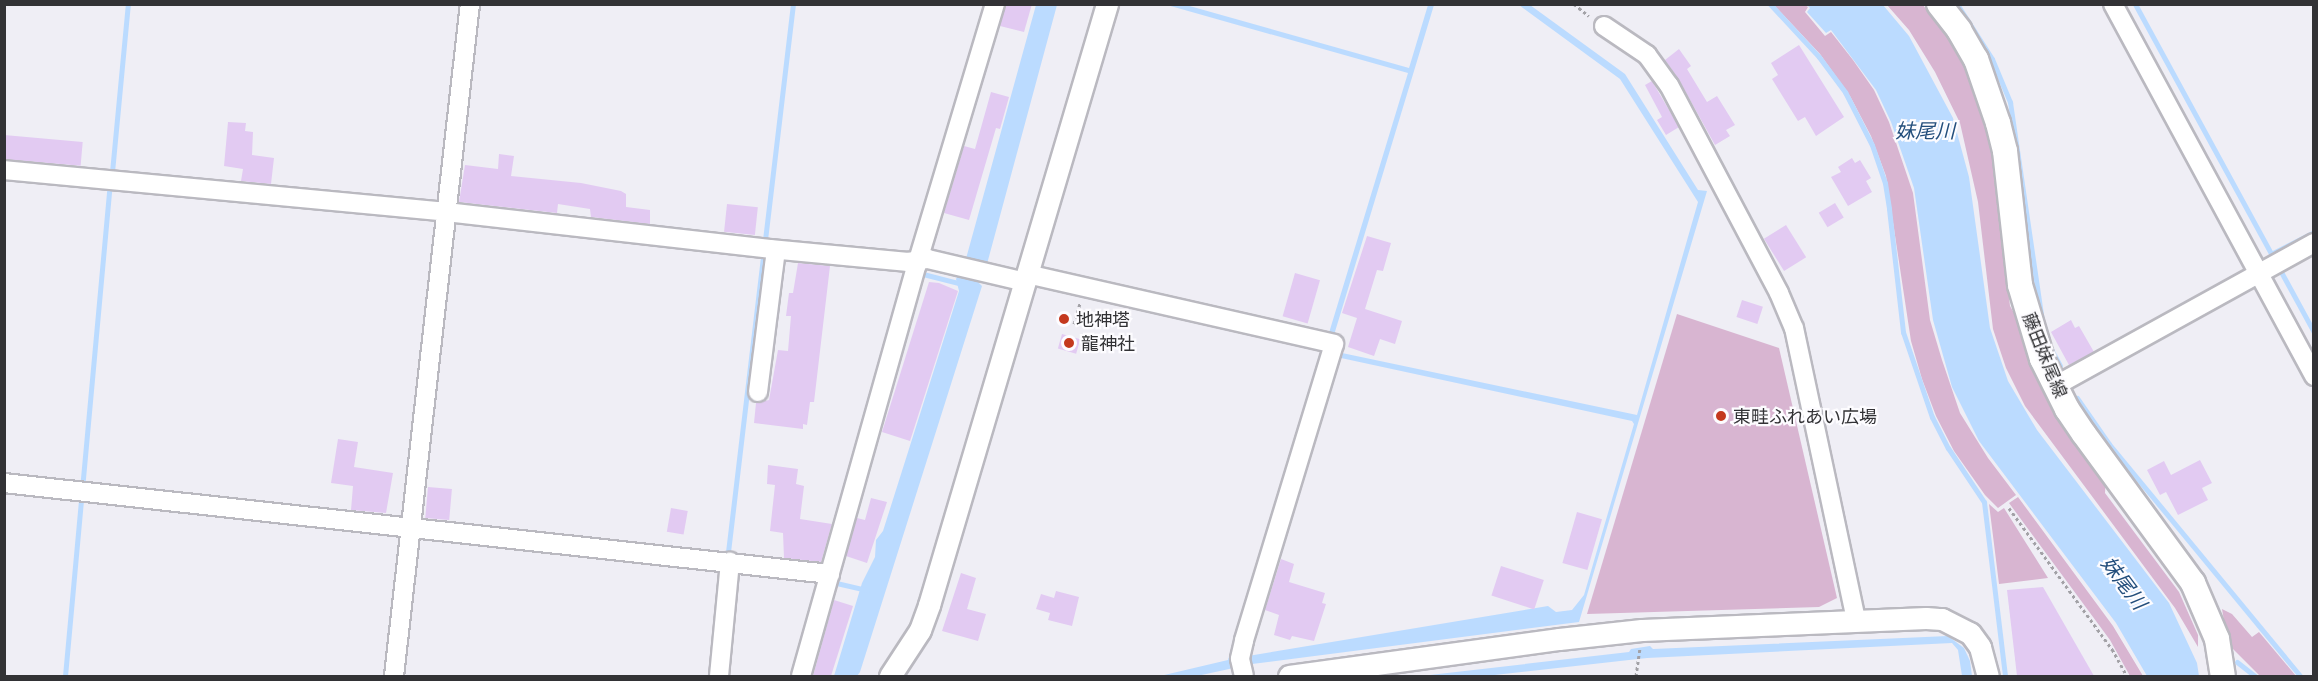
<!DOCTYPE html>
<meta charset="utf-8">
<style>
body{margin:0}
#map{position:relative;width:2318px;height:681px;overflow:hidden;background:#efeef5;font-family:Literata,"Noto Sans JP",serif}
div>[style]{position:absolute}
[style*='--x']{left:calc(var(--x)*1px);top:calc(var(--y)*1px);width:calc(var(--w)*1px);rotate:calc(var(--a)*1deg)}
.green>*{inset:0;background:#d8b5d1}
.water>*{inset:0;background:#bbdbff}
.stream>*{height:5px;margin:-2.5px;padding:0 2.5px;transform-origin:2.5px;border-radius:2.5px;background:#bbdbff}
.building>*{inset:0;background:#e2caf2;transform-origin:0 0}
.path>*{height:3px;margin-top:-1.5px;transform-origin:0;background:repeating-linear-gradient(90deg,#a2a1a6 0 3px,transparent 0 6px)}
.roads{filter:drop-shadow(2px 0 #bab9c0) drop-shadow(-2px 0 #bab9c0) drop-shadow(0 2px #bab9c0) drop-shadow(0 -2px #bab9c0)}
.minor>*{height:18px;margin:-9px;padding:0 9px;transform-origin:9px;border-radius:9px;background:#fff}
.tertiary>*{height:21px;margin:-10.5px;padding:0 10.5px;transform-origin:10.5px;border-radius:10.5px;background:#fff}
.secondary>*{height:24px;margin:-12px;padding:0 12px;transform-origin:12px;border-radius:12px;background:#fff}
.dots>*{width:16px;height:16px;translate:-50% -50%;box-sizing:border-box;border:3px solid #fdfcff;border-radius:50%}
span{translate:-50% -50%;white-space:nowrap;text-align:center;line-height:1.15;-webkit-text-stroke:4.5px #fdfcff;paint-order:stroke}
.poi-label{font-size:18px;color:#323235}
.left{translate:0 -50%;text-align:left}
.street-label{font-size:18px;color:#323235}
.water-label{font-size:20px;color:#234e7c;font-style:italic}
.frame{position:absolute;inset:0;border:6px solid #323235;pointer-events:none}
</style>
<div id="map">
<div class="green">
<div style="clip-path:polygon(1774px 5px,1805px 5px,1808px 7px,1805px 12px,1825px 36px,1831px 32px,1853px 60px,1874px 90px,1889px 122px,1913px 193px,1930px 320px,1942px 360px,1960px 413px,1988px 458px,2016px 495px,1998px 508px,1985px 495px,1954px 451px,1936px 416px,1922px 379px,1911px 341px,1886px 176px,1871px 136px,1850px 96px,1820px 54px)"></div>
<div style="clip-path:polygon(1887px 5px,1923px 5px,1970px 69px,1995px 153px,2008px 252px,2006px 272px,2010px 306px,2106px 475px,2105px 493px,2179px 592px,2198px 635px,2198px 647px,2175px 608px,2025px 406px,2006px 368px,1993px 329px,1978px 202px,1960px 123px,1935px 72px,1909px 30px)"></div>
<div style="clip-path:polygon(1677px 314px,1779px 348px,1837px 598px,1819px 607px,1587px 614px)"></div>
<div style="clip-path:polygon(2018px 497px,2113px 626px,2143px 676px,2130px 676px,2110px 640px,2009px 503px)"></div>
<div style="clip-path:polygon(1989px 504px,1998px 512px,2004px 508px,2048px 578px,1999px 584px)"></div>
<div style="clip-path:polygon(2222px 609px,2232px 614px,2252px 637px,2259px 632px,2296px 676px,2260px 676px,2228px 644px)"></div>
</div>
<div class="water">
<div style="clip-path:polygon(1036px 5px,1057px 5px,987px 264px,979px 267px,976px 280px,982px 286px,860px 672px,857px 676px,834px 676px,862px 583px,875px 557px,876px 540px,883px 531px,959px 291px,956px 279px,958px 275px,961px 276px,967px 255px)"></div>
<div style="clip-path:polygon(evenodd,1167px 5px,1186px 5px,1409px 68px,1428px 5px,1434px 5px,1331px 345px,1342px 353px,1637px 415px,1698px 202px,1620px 79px,1519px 5px,1530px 5px,1625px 74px,1698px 190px,1707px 191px,1579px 622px,1252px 664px,1197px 676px,1160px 676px,1228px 660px,1323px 352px,1044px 288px,1044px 282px,1325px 346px,1408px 73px,1167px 5px,1335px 352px,1341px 358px,1632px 421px,1634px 424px,1584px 595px,1572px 610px,1556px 612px,1548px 606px,1236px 658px,1335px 352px)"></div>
<div style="clip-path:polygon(1807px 5px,1883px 5px,1909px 36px,1953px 118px,1969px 177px,1990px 328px,2008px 381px,2037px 430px,2169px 603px,2197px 663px,2199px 676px,2147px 676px,2116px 623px,1979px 441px,1952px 387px,1933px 320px,1914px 188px,1891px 122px,1876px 90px,1831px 30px,1826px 33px,1807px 12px,1810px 8px)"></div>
<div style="clip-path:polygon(1948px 636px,1964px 648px,1970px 661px,1972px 676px,1962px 676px,1958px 650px,1952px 643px,1647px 658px,1486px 676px,1421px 676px,1629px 652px,1631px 649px,1650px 646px,1653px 649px)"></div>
</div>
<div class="stream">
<div style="--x:1770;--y:4;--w:72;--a:47.2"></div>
<div style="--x:1819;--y:57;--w:44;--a:53.4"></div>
<div style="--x:1845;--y:92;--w:59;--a:63"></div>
<div style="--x:1872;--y:145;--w:40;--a:71.1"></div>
<div style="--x:1885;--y:183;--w:26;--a:81"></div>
<div style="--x:1889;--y:209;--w:124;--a:83.5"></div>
<div style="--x:1903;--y:332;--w:90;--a:71.2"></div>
<div style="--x:1932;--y:417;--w:35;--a:63"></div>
<div style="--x:1948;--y:448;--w:65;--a:56.3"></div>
<div style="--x:1984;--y:502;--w:175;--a:83.1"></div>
<div style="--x:1957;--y:4;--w:65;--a:57.5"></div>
<div style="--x:1992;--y:59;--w:47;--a:67.3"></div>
<div style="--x:2010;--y:102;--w:221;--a:81.7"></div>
<div style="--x:2135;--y:4;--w:374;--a:61.4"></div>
<div style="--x:112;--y:172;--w:169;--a:-84.6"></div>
<div style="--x:2271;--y:254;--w:48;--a:-27.1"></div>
<div style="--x:919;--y:273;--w:44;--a:14.3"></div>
<div style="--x:2050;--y:347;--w:21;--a:62"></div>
<div style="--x:2077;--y:398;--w:56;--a:55.2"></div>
<div style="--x:2109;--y:444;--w:301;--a:50.5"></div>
<div style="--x:728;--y:552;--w:552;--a:-83.24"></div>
<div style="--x:832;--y:582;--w:36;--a:13"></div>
<div style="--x:2237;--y:662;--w:23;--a:38"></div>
<div style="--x:65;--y:676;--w:493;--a:-84.8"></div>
</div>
<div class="building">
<div style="clip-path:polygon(1006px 4px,1032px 4px,1024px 32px,1000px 26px)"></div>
<div style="clip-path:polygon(1799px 45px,1844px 117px,1816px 136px,1805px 117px,1798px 121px,1772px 79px,1778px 75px,1771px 63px)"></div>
<div style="clip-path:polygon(1679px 49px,1691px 66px,1687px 69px,1707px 102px,1717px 96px,1735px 125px,1726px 130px,1730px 136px,1715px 145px,1679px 80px,1665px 60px)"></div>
<div style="clip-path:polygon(1652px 81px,1679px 127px,1666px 135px,1657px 120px,1662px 117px,1645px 85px)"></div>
<div style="clip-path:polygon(991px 92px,1009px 97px,1000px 129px,996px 128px,969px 220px,944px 213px,964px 146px,975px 149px)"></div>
<div style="clip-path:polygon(228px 122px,246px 123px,245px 131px,253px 132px,252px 155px,274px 158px,271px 184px,241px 181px,243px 169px,224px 166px)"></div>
<div style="left:4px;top:135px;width:79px;height:24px;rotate:5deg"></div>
<div style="clip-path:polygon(499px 154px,514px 156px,511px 176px,581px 183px,621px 191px,626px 194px,626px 207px,650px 210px,650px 224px,591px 217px,590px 209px,558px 204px,557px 213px,459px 202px,465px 165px,498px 169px)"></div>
<div style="clip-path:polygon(1852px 158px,1855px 163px,1860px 160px,1871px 178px,1866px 181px,1872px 192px,1848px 206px,1831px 177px,1841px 172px,1838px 167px)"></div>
<div style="left:1835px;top:203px;width:17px;height:19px;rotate:59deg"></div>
<div style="left:727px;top:204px;width:31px;height:28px;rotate:6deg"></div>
<div style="left:1786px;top:225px;width:38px;height:26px;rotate:58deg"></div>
<div style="clip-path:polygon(1367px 236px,1391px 243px,1383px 271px,1377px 270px,1365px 309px,1402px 321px,1395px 344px,1380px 339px,1374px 356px,1348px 347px,1357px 318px,1342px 313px)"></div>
<div style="clip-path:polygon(798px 263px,830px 266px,814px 402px,810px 402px,807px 425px,803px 424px,803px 429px,754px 423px,756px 403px,769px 400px,778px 350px,788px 351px,791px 316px,786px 316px,789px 293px,793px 293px)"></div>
<div style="left:1295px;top:273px;width:26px;height:45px;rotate:16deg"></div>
<div style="clip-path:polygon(929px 282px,939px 283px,958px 291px,910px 441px,882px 432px)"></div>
<div style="left:1742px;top:300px;width:22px;height:18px;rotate:18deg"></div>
<div style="clip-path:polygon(2071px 320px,2075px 328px,2079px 326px,2094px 352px,2069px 365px,2051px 332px)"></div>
<div style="left:1062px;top:334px;width:19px;height:15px;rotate:16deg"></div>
<div style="clip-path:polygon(338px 439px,358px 442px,354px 467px,393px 473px,386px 513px,351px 510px,353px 486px,331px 483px)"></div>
<div style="clip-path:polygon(2200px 460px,2212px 483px,2202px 488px,2208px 500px,2178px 515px,2166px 492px,2160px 495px,2147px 470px,2164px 461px,2171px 475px)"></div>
<div style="clip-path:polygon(768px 465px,798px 469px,796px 484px,804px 486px,800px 519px,832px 524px,821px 562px,784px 558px,783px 533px,770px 531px,775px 485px,767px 484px)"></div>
<div style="left:428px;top:487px;width:24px;height:31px;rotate:5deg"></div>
<div style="clip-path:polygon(871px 498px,887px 502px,867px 563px,846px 556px,857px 518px,865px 520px)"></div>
<div style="left:671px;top:508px;width:17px;height:24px;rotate:10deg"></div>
<div style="left:1577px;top:512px;width:26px;height:53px;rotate:16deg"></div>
<div style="clip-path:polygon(1281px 559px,1294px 564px,1289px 582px,1325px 593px,1322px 603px,1326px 604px,1314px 641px,1292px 636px,1290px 640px,1274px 635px,1279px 615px,1265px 610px)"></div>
<div style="left:1501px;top:566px;width:45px;height:31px;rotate:18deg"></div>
<div style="clip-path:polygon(961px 573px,976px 578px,967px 609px,986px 614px,978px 641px,942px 631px)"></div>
<div style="clip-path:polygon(2043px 587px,2094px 676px,2017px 676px,2007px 590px)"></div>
<div style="clip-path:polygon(1056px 591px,1079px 597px,1072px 626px,1048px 620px,1050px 613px,1036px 609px,1041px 594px,1054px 598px)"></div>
<div style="clip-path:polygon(834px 600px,853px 606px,831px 676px,813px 676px)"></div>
</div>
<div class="path">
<div style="--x:1574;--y:4;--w:19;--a:39"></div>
<div style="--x:1074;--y:324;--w:22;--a:-74"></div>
<div style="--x:2009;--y:508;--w:175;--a:53.9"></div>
<div style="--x:2112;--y:649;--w:31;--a:61"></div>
<div style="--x:1636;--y:676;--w:27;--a:-82"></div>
</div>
<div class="roads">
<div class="minor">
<div style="--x:2113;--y:4;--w:423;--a:61.6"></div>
<div style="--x:1604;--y:26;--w:52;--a:34"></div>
<div style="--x:1647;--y:55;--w:37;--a:54"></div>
<div style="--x:1669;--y:85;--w:235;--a:62.1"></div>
<div style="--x:1779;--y:293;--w:38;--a:67"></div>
<div style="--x:1794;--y:328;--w:299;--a:78"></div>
<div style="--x:4;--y:170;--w:444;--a:5.4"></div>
<div style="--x:446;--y:212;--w:326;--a:6.5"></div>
<div style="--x:770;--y:249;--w:139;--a:5.4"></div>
<div style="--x:908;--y:262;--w:20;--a:-9"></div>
<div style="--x:928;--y:259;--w:100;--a:13.3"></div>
<div style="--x:1027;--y:274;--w:315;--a:12.8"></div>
<div style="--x:1334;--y:344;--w:310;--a:106.9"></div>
<div style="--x:1244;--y:641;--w:18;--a:103"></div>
<div style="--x:1240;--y:659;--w:17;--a:77"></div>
<div style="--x:2055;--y:386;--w:296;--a:-28.9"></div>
<div style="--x:758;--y:392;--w:143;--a:-82.8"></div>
<div style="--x:4;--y:483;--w:831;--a:6.29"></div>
<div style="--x:394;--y:676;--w:676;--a:-83.55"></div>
<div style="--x:719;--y:676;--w:115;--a:-84.5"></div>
<div style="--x:801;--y:676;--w:425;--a:-74.3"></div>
<div style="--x:916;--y:267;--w:275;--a:-73.3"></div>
</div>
<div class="tertiary">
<div style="--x:890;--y:676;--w:55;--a:-56.9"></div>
<div style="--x:920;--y:630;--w:27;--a:-70"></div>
<div style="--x:929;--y:605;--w:627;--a:-73.5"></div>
<div style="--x:1289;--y:676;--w:273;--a:-7.8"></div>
<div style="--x:1559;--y:639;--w:83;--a:-6.2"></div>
<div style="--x:1642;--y:630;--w:284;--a:-2.4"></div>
<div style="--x:1926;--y:618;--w:16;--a:4"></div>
<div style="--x:1942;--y:619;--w:31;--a:27"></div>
<div style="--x:1970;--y:633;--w:17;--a:54"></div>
<div style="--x:1980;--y:647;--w:30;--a:75"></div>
</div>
<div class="secondary">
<div style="--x:1939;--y:4;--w:33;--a:52"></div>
<div style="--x:1959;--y:30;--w:34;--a:60"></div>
<div style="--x:1976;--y:59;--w:68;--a:71"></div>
<div style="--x:1998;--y:123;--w:29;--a:76"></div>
<div style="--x:2005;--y:151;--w:135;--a:83.6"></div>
<div style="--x:2020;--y:285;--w:77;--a:73.4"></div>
<div style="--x:2042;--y:359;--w:56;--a:63.4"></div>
<div style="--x:2067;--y:409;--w:30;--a:56"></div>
<div style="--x:2084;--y:434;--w:185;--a:53.8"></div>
<div style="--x:2193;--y:583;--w:61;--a:66.8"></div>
<div style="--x:2217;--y:639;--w:37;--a:81"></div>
</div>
</div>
<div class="dots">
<div style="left:1064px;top:319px;background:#c4391e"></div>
<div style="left:1069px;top:343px;background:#c4391e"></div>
<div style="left:1721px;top:416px;background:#c4391e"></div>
</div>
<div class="poi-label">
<span class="left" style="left:1076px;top:319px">地神塔</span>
<span class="left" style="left:1081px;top:343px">龍神社</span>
<span class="left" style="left:1733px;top:416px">東畦ふれあい広場</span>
</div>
<div class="street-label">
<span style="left:2045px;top:355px;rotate:68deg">藤田妹尾線</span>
</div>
<div class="water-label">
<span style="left:1925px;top:129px">妹尾川</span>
<span style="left:2125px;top:582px;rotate:53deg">妹尾川</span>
</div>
<div class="frame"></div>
</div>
